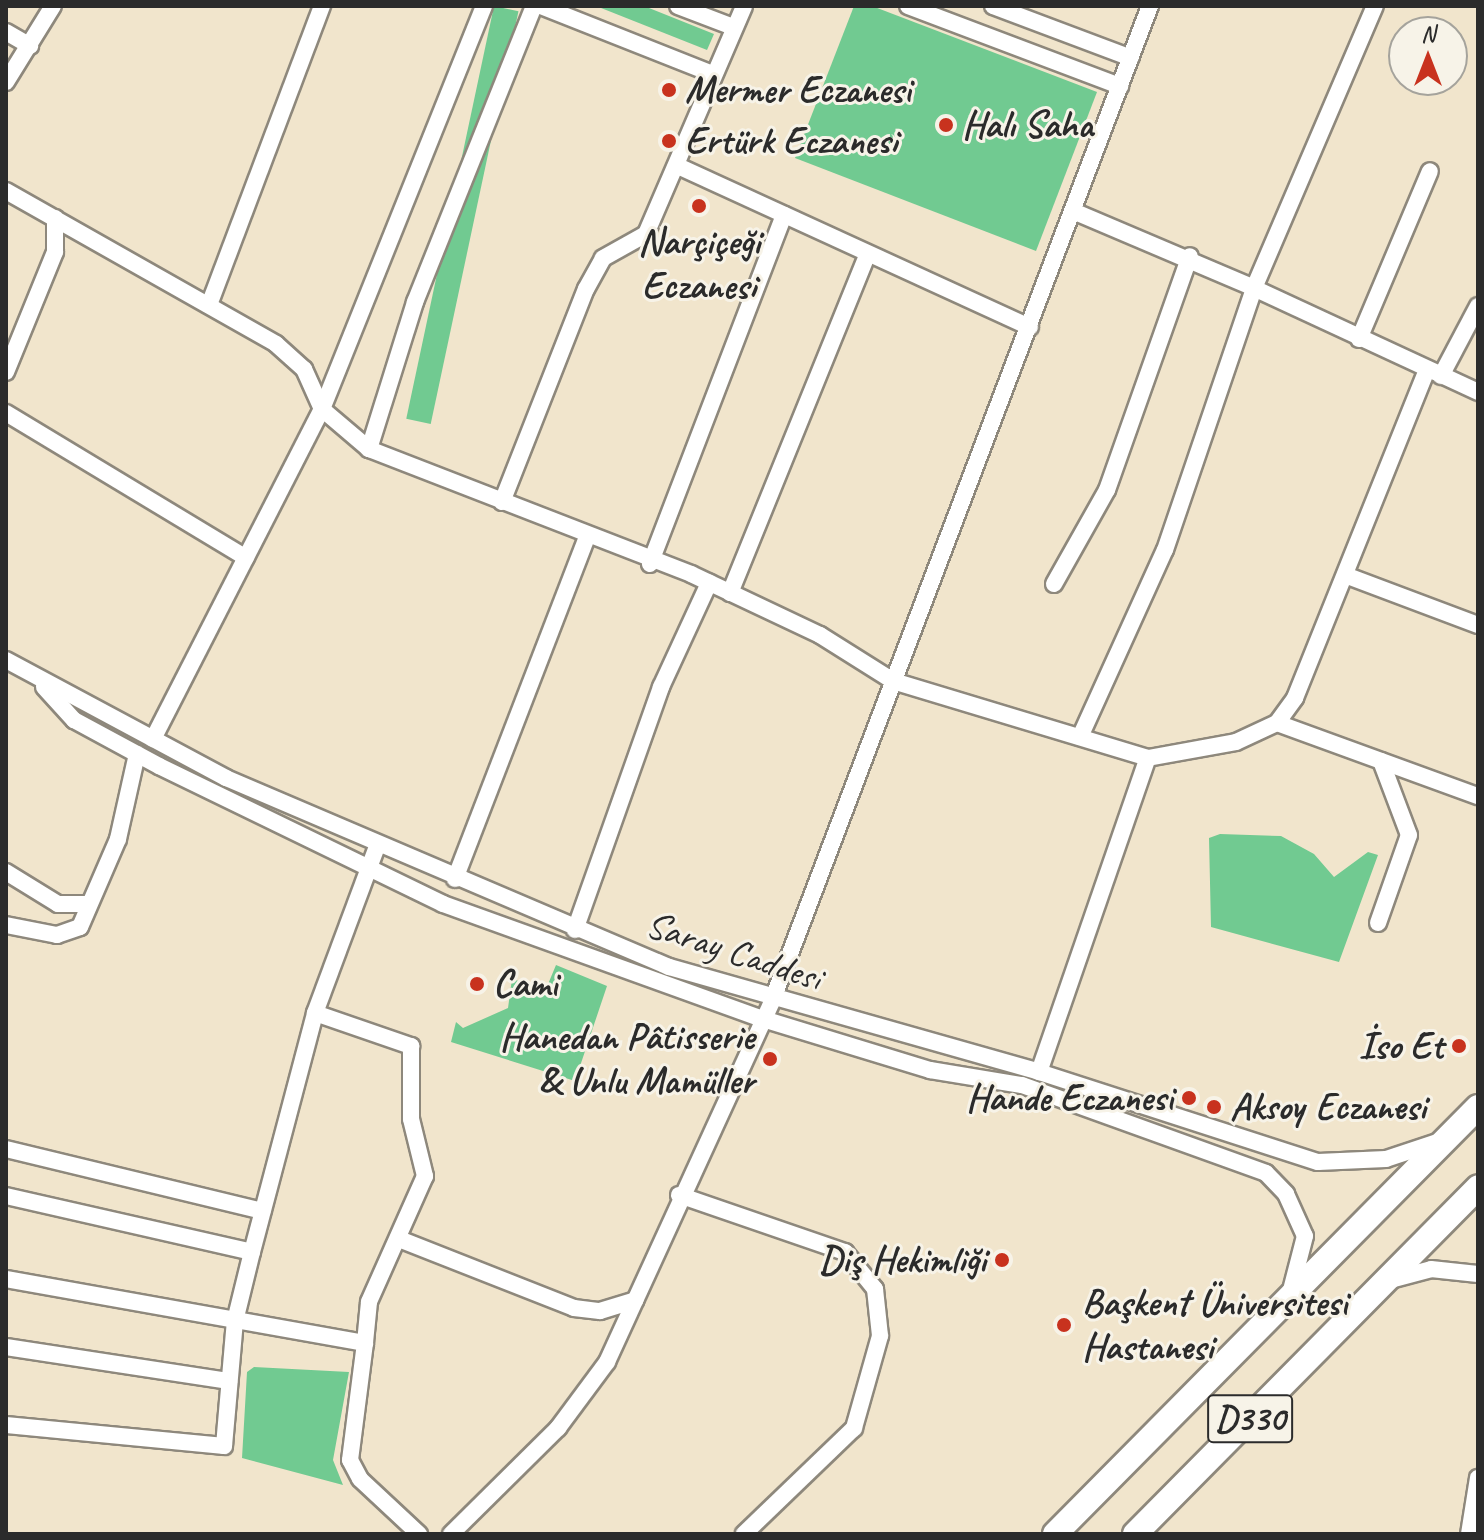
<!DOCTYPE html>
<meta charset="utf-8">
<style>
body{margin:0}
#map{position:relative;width:1484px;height:1540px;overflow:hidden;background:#f1e5cc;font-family:Caveat,sans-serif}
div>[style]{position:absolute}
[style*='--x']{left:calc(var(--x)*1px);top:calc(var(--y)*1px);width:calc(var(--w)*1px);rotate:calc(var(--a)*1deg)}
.green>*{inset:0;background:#71ca91;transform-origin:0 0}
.roads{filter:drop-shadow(2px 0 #8e887c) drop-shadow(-2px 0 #8e887c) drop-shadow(0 2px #8e887c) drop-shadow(0 -2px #8e887c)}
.minor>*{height:16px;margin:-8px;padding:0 8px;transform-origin:8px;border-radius:8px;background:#fff}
.highway>*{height:24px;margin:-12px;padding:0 12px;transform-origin:12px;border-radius:12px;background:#fff}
.dots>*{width:22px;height:22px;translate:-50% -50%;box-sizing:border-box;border:4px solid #f7f3e8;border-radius:50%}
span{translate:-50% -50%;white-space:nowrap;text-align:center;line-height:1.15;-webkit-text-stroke:6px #f7f3e8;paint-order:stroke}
.shield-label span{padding:2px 6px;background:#f7f3e8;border:2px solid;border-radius:6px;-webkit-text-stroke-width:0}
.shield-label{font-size:36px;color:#2b2b2b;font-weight:700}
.poi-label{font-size:38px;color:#2b2b2b;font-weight:700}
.left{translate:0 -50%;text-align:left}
.right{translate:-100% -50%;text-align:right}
.street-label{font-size:38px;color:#2b2b2b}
.frame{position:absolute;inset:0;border:8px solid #2b2b2b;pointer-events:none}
.north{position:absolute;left:1388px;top:16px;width:80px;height:80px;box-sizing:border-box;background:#f7f3e8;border:2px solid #a5a39c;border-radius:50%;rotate:0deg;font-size:22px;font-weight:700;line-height:32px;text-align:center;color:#2b2b2b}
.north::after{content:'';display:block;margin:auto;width:28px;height:36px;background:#c8321e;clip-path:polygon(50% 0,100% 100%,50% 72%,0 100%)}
</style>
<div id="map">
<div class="green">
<div style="left:494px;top:6px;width:25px;height:422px;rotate:12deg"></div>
<div style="clip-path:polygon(596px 6px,644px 6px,714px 34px,707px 50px)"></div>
<div style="clip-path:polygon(854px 6px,872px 6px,1097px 92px,1036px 251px,795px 158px)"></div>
<div style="clip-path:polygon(1220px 834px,1281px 836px,1314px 854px,1334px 877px,1368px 852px,1378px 855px,1339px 962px,1211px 927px,1209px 838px)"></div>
<div style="clip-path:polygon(556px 965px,607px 986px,575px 1081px,451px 1042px,456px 1022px,463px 1028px,508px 1008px,512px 979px,546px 989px)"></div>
<div style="clip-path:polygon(254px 1367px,349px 1372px,333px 1460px,343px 1485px,242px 1458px,247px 1372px)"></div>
</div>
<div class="roads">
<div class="minor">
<div style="--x:541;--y:6;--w:185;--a:21.6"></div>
<div style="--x:678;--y:6;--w:59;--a:20.9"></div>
<div style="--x:908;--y:6;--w:227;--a:20.7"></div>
<div style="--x:993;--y:6;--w:147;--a:20.6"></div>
<div style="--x:6;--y:32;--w:28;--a:30"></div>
<div style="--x:6;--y:82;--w:89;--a:-58.3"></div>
<div style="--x:678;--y:166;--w:387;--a:24.6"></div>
<div style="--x:6;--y:191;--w:310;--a:29.5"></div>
<div style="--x:276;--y:344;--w:38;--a:42"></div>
<div style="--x:304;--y:369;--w:44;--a:65.8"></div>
<div style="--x:322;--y:409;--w:62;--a:40.4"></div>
<div style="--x:369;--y:449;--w:345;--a:21.2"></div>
<div style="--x:691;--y:574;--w:143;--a:25.3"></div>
<div style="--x:820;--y:635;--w:86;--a:32.2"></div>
<div style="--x:893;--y:681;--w:266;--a:16.8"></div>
<div style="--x:1148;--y:758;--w:89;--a:-10.3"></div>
<div style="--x:1236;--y:742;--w:45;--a:-24.9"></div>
<div style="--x:1277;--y:723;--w:31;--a:-54"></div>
<div style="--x:1295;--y:698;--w:354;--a:-68.1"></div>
<div style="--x:1073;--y:211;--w:197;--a:23"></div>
<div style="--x:1254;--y:288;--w:307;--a:-66.8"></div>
<div style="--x:209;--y:305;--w:320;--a:-69.3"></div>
<div style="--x:1359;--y:339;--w:182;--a:-67.1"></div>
<div style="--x:6;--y:372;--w:130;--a:-67.8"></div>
<div style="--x:55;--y:252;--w:34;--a:-90"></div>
<div style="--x:1441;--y:376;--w:79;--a:-62.1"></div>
<div style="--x:6;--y:413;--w:280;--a:31.1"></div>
<div style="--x:369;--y:449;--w:154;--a:-72.6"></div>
<div style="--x:415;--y:302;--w:319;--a:-68.1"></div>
<div style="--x:502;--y:502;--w:229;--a:-68.5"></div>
<div style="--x:586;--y:289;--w:35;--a:-61"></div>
<div style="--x:603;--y:258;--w:49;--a:-29.2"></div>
<div style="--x:646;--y:234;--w:248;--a:-66.7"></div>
<div style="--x:650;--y:564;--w:374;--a:-69"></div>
<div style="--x:1345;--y:575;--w:142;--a:20.6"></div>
<div style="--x:1054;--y:584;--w:108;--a:-60.6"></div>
<div style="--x:1107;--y:490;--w:248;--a:-70.5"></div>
<div style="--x:730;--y:593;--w:364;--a:-67.9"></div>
<div style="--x:6;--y:660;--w:250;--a:28.2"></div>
<div style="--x:226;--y:778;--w:482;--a:23.1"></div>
<div style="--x:669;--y:967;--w:385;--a:15.8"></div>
<div style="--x:1039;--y:1072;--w:293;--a:17.9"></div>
<div style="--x:1318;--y:1162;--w:68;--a:-2.5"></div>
<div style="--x:1386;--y:1159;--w:57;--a:-18.4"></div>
<div style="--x:44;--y:687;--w:45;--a:47.7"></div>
<div style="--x:74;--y:720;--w:97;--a:28.4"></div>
<div style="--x:159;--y:766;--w:316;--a:25.9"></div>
<div style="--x:443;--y:904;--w:340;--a:19.8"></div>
<div style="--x:763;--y:1019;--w:175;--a:17"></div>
<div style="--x:930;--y:1070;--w:93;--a:9.3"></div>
<div style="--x:1022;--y:1085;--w:259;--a:19.8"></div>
<div style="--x:1266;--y:1173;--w:29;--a:46"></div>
<div style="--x:1286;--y:1194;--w:46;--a:65.7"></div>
<div style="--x:1305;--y:1236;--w:56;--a:104.5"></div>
<div style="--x:1277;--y:723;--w:214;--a:20"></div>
<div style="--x:1080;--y:737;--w:205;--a:-65.6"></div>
<div style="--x:1165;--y:550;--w:277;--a:-71.2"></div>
<div style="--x:1254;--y:288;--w:247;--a:24.9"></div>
<div style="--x:153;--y:739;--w:371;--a:-62.9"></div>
<div style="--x:322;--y:409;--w:434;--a:-68.1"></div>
<div style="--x:6;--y:872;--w:61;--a:31.6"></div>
<div style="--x:58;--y:904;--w:31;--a:0"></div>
<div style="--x:455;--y:879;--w:369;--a:-68.9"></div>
<div style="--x:1378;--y:923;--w:93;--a:-70.6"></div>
<div style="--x:1409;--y:835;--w:79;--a:-110.7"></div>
<div style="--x:6;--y:925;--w:52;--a:11.1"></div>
<div style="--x:57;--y:935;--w:24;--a:-19"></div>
<div style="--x:80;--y:927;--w:96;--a:-66.6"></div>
<div style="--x:118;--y:839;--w:87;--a:-77.4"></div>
<div style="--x:575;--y:930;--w:258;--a:-70.5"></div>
<div style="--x:661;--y:687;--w:115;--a:-65.2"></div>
<div style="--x:315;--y:1013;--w:102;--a:19"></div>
<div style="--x:411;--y:1046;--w:73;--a:90"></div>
<div style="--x:411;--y:1119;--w:59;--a:76.2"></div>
<div style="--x:425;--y:1176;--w:138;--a:114"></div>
<div style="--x:369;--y:1302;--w:41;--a:95.6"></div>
<div style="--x:1039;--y:1072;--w:332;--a:-70.9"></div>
<div style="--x:6;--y:1149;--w:264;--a:13.6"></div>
<div style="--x:679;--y:1195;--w:176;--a:19"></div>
<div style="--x:845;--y:1252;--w:48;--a:51"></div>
<div style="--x:875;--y:1289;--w:47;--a:83.9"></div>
<div style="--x:880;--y:1336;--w:96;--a:105.8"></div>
<div style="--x:854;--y:1428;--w:153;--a:136.1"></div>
<div style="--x:6;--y:1196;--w:252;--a:12.8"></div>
<div style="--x:399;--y:1239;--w:188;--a:21.5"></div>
<div style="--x:574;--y:1308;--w:26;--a:7"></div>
<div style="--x:600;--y:1311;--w:37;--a:-17"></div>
<div style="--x:6;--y:1279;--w:365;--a:10.1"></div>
<div style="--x:365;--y:1343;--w:118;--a:97.3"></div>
<div style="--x:350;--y:1460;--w:21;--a:62"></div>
<div style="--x:360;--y:1479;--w:81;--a:43"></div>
<div style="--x:1394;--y:1279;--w:38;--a:-15"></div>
<div style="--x:1431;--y:1269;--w:47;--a:6.1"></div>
<div style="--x:6;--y:1347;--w:226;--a:8.7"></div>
<div style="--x:6;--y:1425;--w:219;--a:5.5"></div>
<div style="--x:224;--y:1446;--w:125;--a:-85"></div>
<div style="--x:235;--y:1321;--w:71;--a:-76.2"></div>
<div style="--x:252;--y:1252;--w:247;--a:-75.2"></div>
<div style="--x:315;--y:1013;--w:178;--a:-69.6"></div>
<div style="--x:451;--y:1534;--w:151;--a:-44.7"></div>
<div style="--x:558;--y:1428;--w:82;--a:-53.4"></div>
<div style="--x:607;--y:1362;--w:397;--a:-65.4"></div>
<div style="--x:772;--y:1001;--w:1064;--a:-69.2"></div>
<div style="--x:1469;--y:1534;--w:57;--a:-80.9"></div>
</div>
<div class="highway">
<div style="--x:1055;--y:1534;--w:601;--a:-45.27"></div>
<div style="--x:1135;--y:1534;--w:488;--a:-45.3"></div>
</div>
</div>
<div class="dots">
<div style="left:669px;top:90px;background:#c8321e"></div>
<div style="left:946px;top:125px;background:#c8321e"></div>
<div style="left:669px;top:141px;background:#c8321e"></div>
<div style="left:699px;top:206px;background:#c8321e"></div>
<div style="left:477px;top:984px;background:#c8321e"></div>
<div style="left:1459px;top:1046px;background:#c8321e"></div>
<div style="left:770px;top:1059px;background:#c8321e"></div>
<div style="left:1189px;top:1098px;background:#c8321e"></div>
<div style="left:1214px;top:1107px;background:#c8321e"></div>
<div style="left:1002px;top:1260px;background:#c8321e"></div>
<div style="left:1064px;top:1325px;background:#c8321e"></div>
</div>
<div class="shield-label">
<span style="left:1250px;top:1419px">D330</span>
</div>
<div class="poi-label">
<span class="left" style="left:685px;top:90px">Mermer Eczanesi</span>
<span class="left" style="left:962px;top:125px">Halı Saha</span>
<span class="left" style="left:685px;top:141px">Ertürk Eczanesi</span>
<span style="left:699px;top:264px">Narçiçeği<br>Eczanesi</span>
<span class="left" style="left:493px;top:984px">Cami</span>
<span class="right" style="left:754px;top:1059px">Hanedan Pâtisserie<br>&amp; Unlu Mamüller</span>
<span class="right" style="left:1443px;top:1046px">İso Et</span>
<span class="right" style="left:1173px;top:1098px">Hande Eczanesi</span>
<span class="left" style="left:1230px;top:1107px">Aksoy Eczanesi</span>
<span class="right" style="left:986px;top:1260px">Diş Hekimliği</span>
<span class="left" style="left:1082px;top:1325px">Başkent Üniversitesi<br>Hastanesi</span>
</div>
<div class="street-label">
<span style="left:734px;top:951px;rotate:18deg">Saray Caddesi</span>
</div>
<div class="frame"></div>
<div class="north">N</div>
</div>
